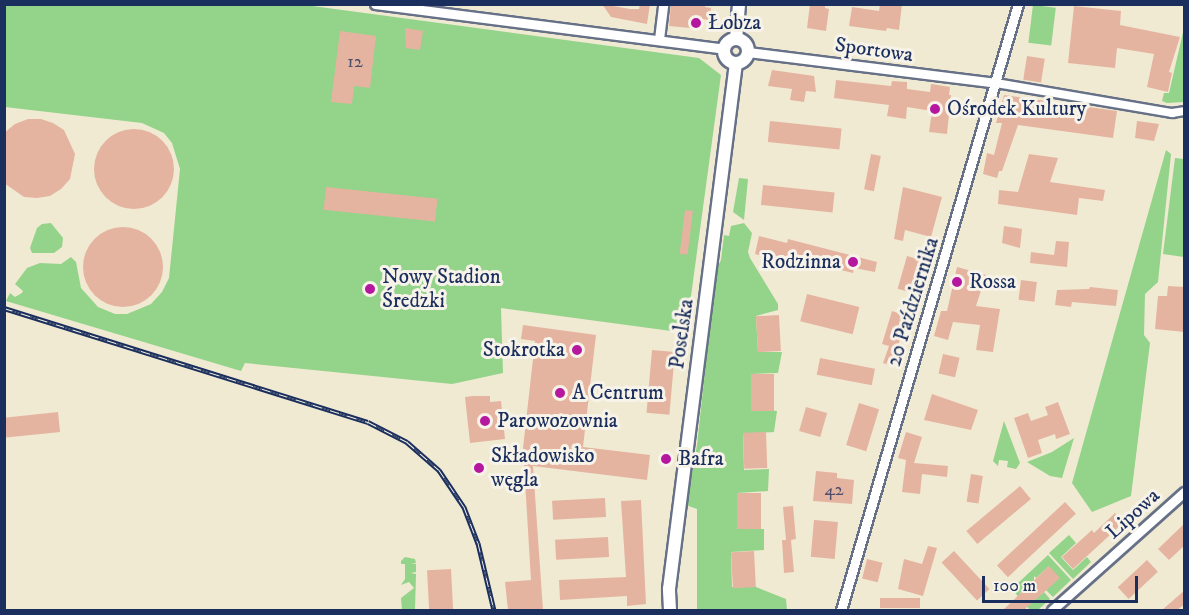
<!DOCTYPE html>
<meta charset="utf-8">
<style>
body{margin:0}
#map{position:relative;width:1189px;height:615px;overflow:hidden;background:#f0ead3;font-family:"IM FELL DW Pica",serif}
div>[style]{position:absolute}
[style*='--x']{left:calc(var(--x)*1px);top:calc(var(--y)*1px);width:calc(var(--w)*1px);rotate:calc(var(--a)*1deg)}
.green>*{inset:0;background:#93d38a;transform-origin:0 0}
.building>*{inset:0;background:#e5b4a0;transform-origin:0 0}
.round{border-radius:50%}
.roads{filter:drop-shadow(2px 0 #667087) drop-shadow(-2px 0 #667087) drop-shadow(0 2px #667087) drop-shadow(0 -2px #667087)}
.pedestrian>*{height:8px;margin:-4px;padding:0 4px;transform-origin:4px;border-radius:4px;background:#fff}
.minor>*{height:9px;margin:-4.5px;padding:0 4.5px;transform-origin:4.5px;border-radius:4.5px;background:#fff}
.tertiary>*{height:12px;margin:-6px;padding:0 6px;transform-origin:6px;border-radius:6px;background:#fff}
.tertiary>.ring{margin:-6px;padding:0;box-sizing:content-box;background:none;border:12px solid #fff;border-radius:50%}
.rail>*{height:5px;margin-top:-2.5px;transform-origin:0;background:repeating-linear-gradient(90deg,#f7f3e8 0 9px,#1b2f5e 0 18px);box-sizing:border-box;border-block:2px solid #1b2f5e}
.dots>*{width:16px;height:16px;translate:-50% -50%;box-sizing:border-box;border:3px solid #f7f3e8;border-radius:50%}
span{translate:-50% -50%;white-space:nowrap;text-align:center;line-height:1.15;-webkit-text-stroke:6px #f7f3e8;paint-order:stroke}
.number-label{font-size:18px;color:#4e506e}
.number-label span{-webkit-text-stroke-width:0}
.poi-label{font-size:21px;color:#1b2f5e}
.left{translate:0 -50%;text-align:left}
.right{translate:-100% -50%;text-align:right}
.street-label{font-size:21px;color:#1b2f5e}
.frame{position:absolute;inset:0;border:6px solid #1b2f5e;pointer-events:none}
.scale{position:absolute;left:982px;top:576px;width:156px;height:27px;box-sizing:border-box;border:3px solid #1b2f5e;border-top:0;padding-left:8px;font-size:18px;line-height:21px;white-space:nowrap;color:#1b2f5e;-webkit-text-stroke:4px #f7f3e8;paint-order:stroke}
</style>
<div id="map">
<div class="green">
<div style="clip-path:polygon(4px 5px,305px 5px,699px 58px,721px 75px,686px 333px,501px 308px,503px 373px,452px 384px,245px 363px,241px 371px,6px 301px,10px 293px,15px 297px,22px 293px,23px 291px,15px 284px,27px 268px,40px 263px,61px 264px,71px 257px,76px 262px,81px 288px,98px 307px,115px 314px,127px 314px,151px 304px,162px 292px,169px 278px,180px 169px,172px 143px,164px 133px,142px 123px,5px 107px)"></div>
<div style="left:1033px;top:5px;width:23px;height:38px;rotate:7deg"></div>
<div style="clip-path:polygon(1184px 28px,1184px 102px,1167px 103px,1162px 101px,1164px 93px,1169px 93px)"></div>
<div style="clip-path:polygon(1166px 150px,1171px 154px,1158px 282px,1145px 294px,1144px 335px,1150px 343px,1131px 496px,1092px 512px,1072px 483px)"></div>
<div style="clip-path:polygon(1175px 158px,1184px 159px,1184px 257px,1163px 254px)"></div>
<div style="clip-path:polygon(739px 178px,748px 179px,744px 220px,733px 212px)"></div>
<div style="clip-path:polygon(51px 223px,63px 238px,62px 247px,54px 253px,32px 253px,30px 248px,37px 228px,42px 224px)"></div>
<div style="clip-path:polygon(744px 223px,752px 233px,748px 252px,750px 258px,778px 304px,778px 310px,756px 316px,758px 352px,782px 352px,778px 373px,752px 374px,766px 410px,777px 411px,774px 432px,743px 434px,744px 470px,769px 469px,768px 491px,737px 493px,738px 529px,764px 529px,764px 550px,731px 552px,732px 587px,756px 587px,786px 599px,787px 610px,697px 610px,697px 509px,686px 505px,697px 445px,716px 270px,721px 260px,724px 235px,729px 236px,731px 226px)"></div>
<div style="clip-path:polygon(1004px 421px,1020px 463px,1016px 469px,1007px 467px,1008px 461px,999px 460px,998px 466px,993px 461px)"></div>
<div style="clip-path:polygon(1074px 438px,1062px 478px,1050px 476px,1027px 462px,1052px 452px)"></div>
<div style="clip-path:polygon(1069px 535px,1076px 543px,1061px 557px,1073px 570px,1087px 557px,1091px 562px,1073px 579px,1049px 553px)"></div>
<div style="clip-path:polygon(1048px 555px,1071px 580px,1053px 597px,1046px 590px,1049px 566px,1036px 578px,1034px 576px,1034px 580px,1020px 593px,1030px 604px,1044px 592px,1050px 599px,1038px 610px,1030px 610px,1016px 594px,1014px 587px)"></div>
<div style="clip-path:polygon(405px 557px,415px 559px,416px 563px,411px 564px,416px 564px,416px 572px,411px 573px,416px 574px,415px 610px,402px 610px,401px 598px,414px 588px,409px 582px,401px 585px,405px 579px,405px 564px,401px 564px,401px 561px)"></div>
</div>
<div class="building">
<div style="clip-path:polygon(602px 4px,630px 9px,639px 9px,640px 4px,650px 4px,647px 24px,611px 17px)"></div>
<div style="clip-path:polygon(671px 4px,705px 4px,705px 7px,711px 8px,709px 20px,702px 19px,701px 29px,669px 26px)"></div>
<div style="clip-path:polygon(810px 4px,825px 4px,825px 8px,829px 9px,826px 31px,807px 28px)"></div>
<div style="clip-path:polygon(880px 4px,902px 4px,899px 30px,887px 28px,886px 31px,849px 26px,852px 7px,879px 11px)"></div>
<div style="clip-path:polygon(1074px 6px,1121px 11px,1120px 25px,1180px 37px,1169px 72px,1172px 73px,1168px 92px,1147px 87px,1154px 54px,1117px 48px,1115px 68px,1068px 63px)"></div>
<div style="clip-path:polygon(405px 28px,423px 31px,420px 50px,406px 48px)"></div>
<div style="clip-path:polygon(340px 31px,376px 36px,370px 88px,354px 86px,352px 104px,331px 102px)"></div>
<div style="left:1027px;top:56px;width:18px;height:24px;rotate:9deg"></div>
<div style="clip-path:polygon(772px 70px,814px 76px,816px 92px,806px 91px,804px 102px,790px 100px,792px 89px,768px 86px)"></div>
<div style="clip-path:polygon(836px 80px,891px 86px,892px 81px,907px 82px,907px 89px,930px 92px,931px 84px,950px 87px,949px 95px,951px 95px,947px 134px,929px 132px,932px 111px,907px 107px,906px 119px,887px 116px,889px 105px,834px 98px)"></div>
<div style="clip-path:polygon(1004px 95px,1117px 111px,1113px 138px,1018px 125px,1002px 171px,999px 171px,997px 178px,983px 174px,987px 153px,994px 155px,1002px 123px,996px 123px)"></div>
<div style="clip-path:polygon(28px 119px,41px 119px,53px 123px,64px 130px,75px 154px,70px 179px,61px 189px,50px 196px,37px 198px,24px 197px,4px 183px,4px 133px,15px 124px)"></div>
<div style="left:770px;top:121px;width:72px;height:21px;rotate:6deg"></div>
<div style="clip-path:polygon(1137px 121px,1159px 124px,1154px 141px,1135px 138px)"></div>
<div class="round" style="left:94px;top:129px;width:80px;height:80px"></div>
<div style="left:871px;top:154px;width:10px;height:36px;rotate:11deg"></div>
<div style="clip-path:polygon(1029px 154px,1058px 158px,1050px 182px,1105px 190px,1103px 201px,1079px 198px,1077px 215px,998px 204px,999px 190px,1018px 192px)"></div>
<div style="left:763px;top:185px;width:72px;height:20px;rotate:6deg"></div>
<div style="left:326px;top:187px;width:112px;height:23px;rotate:6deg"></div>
<div style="clip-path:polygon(903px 187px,942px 197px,931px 237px,905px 230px,903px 241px,894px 239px)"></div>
<div style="left:685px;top:210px;width:8px;height:44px;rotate:7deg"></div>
<div style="clip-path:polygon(1004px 226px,1022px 229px,1020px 248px,1002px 243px)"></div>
<div class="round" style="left:83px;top:227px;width:80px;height:80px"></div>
<div style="clip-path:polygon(759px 236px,787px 243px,788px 239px,877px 262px,875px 272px,854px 268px,853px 273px,784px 256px,783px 261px,755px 254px)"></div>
<div style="clip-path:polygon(1056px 241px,1069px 242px,1067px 267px,1030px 263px,1031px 252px,1054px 255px)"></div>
<div style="left:907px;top:256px;width:18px;height:34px;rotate:16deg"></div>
<div style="clip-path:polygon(957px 267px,986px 275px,976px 306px,1000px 309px,993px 352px,976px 350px,980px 325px,953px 322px,948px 340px,934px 336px,941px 311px,947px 311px)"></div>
<div style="left:1021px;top:280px;width:16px;height:20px;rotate:7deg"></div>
<div style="clip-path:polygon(1168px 286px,1185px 287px,1185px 332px,1155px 329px,1158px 296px,1167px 296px)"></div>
<div style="clip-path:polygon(1090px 287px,1118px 290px,1116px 306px,1072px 302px,1071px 307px,1055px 305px,1057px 290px,1089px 289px)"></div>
<div style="left:807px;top:294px;width:54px;height:28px;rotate:14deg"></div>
<div style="clip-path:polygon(892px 311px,907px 316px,892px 366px,883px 363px,889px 346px,882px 344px)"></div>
<div style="left:779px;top:315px;width:36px;height:23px;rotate:87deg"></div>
<div style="clip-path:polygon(523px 325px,596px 335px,583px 447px,650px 455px,647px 480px,533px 466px,543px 610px,508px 610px,505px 582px,531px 580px,523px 448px,535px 341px,521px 339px)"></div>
<div style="left:652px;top:350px;width:23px;height:63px;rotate:5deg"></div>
<div style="left:943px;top:354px;width:17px;height:20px;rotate:13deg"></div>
<div style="left:820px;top:358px;width:56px;height:17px;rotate:11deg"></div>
<div style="left:751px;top:374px;width:23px;height:37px"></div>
<div style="clip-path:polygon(932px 394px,978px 410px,971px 430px,924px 420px)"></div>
<div style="clip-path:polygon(473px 396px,490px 396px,490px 402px,501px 401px,505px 439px,470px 443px,465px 397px)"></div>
<div style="clip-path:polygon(1058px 402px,1070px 434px,1056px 439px,1055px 434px,1038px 440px,1042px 453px,1028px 458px,1014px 418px,1028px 413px,1031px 421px,1048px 415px,1045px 407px)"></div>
<div style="left:859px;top:403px;width:21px;height:44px;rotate:17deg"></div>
<div style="left:806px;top:407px;width:22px;height:25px;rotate:16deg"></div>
<div style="left:58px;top:412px;width:20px;height:54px;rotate:84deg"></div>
<div style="left:766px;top:432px;width:36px;height:23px;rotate:88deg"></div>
<div style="clip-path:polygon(906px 432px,922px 437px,914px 463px,948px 466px,947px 477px,922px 474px,920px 494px,902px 492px,906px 460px,898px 458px)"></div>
<div style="clip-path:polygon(816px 471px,837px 473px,837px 478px,854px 480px,852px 504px,813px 501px)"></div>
<div style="left:971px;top:474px;width:12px;height:28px;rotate:9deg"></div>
<div style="left:1020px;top:486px;width:17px;height:70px;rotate:50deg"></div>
<div style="left:737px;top:493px;width:24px;height:36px"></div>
<div style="left:605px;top:498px;width:19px;height:53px;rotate:87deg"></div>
<div style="clip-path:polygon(641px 500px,646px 604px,627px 606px,627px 596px,560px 600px,559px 580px,626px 577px,621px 501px)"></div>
<div style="left:1065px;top:502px;width:16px;height:93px;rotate:47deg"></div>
<div style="clip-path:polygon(793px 506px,796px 539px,791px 540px,794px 572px,784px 573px,782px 540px,786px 540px,783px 507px)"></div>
<div style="clip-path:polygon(1115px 513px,1124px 522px,1073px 569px,1062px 557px,1092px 530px,1094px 533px)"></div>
<div style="left:814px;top:520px;width:24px;height:37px;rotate:5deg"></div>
<div style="clip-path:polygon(1185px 523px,1185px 545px,1169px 560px,1158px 549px)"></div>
<div style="left:608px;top:537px;width:20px;height:53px;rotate:87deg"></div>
<div style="clip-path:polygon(928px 546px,937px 548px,923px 596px,898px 589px,904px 559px,922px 564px)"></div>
<div style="left:754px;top:551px;width:36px;height:23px;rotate:87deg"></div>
<div style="left:954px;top:551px;width:52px;height:17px;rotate:47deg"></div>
<div style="left:867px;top:559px;width:16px;height:20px;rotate:14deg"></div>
<div style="left:1147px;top:560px;width:16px;height:40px;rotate:47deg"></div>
<div style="clip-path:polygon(1049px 566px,1060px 578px,1024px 610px,1003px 610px)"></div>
<div style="left:451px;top:569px;width:41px;height:24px;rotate:87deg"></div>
<div style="clip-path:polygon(1185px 590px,1185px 604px,1177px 610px,1162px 610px)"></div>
<div style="left:880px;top:598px;width:40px;height:10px"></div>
</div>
<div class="roads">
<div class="pedestrian">
<div style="--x:996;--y:83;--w:179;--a:9.7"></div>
<div style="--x:1172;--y:113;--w:12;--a:-9"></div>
</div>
<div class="minor">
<div style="--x:375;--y:4;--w:352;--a:7.3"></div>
<div style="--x:659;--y:39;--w:35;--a:-83"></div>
<div style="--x:748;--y:52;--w:250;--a:7.1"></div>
<div style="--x:841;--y:610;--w:631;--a:-73.72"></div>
<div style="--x:1052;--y:610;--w:177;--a:-41.8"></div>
</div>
<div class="tertiary">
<div style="--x:736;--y:39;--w:35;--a:-85"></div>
<div class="ring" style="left:724px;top:39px;width:12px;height:12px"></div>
<div style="--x:670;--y:610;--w:21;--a:-93"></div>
<div style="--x:669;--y:589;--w:530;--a:-82.74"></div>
</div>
</div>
<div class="rail">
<div style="--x:4;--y:308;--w:381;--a:17.4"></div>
<div style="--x:368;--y:422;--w:44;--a:27.1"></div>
<div style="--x:407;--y:442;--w:43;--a:41.2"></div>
<div style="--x:439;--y:470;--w:45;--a:56"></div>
<div style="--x:464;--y:507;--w:39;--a:69"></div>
<div style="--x:478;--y:543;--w:69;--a:76.6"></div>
</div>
<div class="dots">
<div style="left:696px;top:23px;background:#b5179e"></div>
<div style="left:935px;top:109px;background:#b5179e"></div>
<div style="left:853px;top:262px;background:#b5179e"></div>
<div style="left:957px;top:282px;background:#b5179e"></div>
<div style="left:370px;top:289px;background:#b5179e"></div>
<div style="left:577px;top:350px;background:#b5179e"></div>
<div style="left:560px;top:393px;background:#b5179e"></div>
<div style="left:485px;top:421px;background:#b5179e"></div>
<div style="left:666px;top:459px;background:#b5179e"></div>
<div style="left:479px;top:468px;background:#b5179e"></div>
</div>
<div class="number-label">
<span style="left:355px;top:62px">12</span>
<span style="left:834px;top:490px">42</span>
</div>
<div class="poi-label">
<span class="left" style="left:708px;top:23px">Łobza</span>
<span class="left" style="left:947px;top:109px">Ośrodek Kultury</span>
<span class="right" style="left:841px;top:262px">Rodzinna</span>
<span class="left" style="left:382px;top:289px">Nowy Stadion<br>Średzki</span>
<span class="left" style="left:969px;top:282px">Rossa</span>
<span class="right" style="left:565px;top:350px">Stokrotka</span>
<span class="left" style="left:572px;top:393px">A Centrum</span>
<span class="left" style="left:497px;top:421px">Parowozownia</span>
<span class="left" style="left:491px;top:468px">Składowisko<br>węgla</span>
<span class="left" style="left:678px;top:459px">Bafra</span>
</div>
<div class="street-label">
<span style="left:874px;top:50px;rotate:8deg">Sportowa</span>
<span style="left:913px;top:302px;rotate:-73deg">20 Października</span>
<span style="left:682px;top:334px;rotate:-82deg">Poselska</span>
<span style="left:1133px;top:514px;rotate:-42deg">Lipowa</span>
</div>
<div class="frame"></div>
<div class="scale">100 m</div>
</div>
